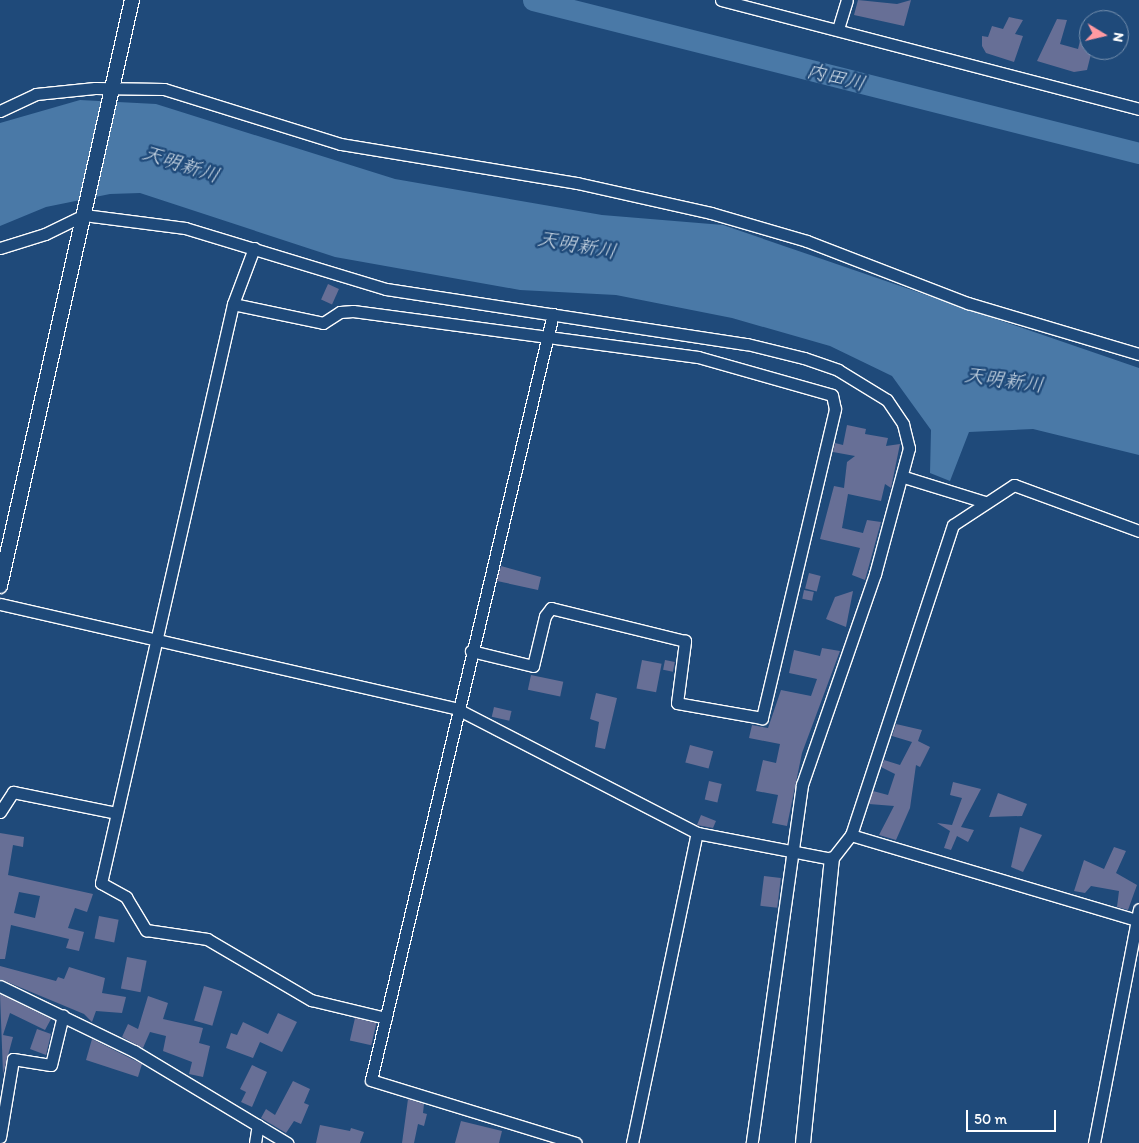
<!DOCTYPE html>
<meta charset="utf-8">
<style>
body{margin:0}
#map{position:relative;width:1139px;height:1143px;overflow:hidden;background:#1f4a7a;font-family:Itim,"Klee One",sans-serif}
div>[style]{position:absolute}
[style*='--x']{left:calc(var(--x)*1px);top:calc(var(--y)*1px);width:calc(var(--w)*1px);rotate:calc(var(--a)*1deg)}
.water>*{inset:0;background:#4a79a7}
.river>*{height:21px;margin:-10.5px;padding:0 10.5px;transform-origin:10.5px;border-radius:10.5px;background:#4a79a7}
.building>*{inset:0;background:#676f96;transform-origin:0 0}
.roads{filter:drop-shadow(1px 0 #fff) drop-shadow(-1px 0 #fff) drop-shadow(0 1px #fff) drop-shadow(0 -1px #fff)}
.minor>*{height:11px;margin:-5.5px;padding:0 5.5px;transform-origin:5.5px;border-radius:5.5px;background:#1f4a7a}
.tertiary>*{height:14px;margin:-7px;padding:0 7px;transform-origin:7px;border-radius:7px;background:#1f4a7a}
span{translate:-50% -50%;white-space:nowrap;text-align:center;line-height:1.15;-webkit-text-stroke:5px #1f4a7a;paint-order:stroke}
.water-label{font-size:20px;color:#d2dee9;font-style:italic}
.north{position:absolute;left:1079px;top:10px;width:50px;height:50px;box-sizing:border-box;background:#1f4a7a;border:1px solid #7992af;border-radius:50%;rotate:99deg;font-size:14px;font-weight:700;line-height:20px;text-align:center;color:#fff}
.north::after{content:'';display:block;margin:auto;width:18px;height:22px;background:#ff9aa2;clip-path:polygon(50% 0,100% 100%,50% 72%,0 100%)}
.scale{position:absolute;left:966px;top:1110px;width:90px;height:22px;box-sizing:border-box;border:2px solid #fff;border-top:0;padding-left:6px;font-size:15px;line-height:18px;white-space:nowrap;color:#fff;-webkit-text-stroke:4px #1f4a7a;paint-order:stroke}
</style>
<div id="map">
<div class="water">
<div style="clip-path:polygon(80px 100px,156px 104px,395px 179px,602px 215px,723px 225px,1139px 368px,1139px 455px,1033px 429px,969px 432px,950px 481px,930px 473px,931px 430px,892px 376px,830px 346px,732px 318px,616px 295px,520px 290px,335px 257px,140px 193px,110px 194px,46px 207px,0 226px,0 123px)"></div>
</div>
<div class="river">
<div style="--x:533;--y:0;--w:625;--a:14.17"></div>
</div>
<div class="building">
<div style="clip-path:polygon(858px 0,897px 4px,911px 0,904px 26px,854px 15px)"></div>
<div style="clip-path:polygon(1009px 17px,1023px 20px,1015px 34px,1023px 36px,1014px 62px,986px 53px,982px 46px,982px 36px,988px 37px,992px 26px,1003px 29px)"></div>
<div style="clip-path:polygon(1057px 19px,1067px 20px,1060px 44px,1078px 49px,1080px 41px,1089px 42px,1092px 50px,1087px 70px,1074px 72px,1037px 61px)"></div>
<div style="left:328px;top:284px;width:12px;height:17px;rotate:24deg"></div>
<div style="clip-path:polygon(847px 425px,866px 429px,865px 434px,888px 438px,886px 446px,900px 444px,891px 488px,885px 484px,881px 501px,848px 494px,842px 528px,863px 533px,867px 520px,881px 522px,865px 580px,852px 575px,860px 548px,820px 539px,834px 486px,844px 488px,847px 462px,855px 456px,833px 452px,835px 443px,843px 445px)"></div>
<div style="clip-path:polygon(501px 566px,541px 577px,538px 590px,497px 581px)"></div>
<div style="left:809px;top:573px;width:12px;height:16px;rotate:14deg"></div>
<div style="left:804px;top:590px;width:10px;height:9px;rotate:11deg"></div>
<div style="clip-path:polygon(853px 591px,846px 627px,826px 619px,835px 597px)"></div>
<div style="clip-path:polygon(822px 648px,840px 651px,802px 753px,787px 826px,772px 823px,778px 795px,756px 791px,763px 760px,776px 763px,780px 744px,749px 738px,752px 725px,768px 728px,781px 690px,811px 696px,817px 679px,789px 673px,794px 650px,820px 656px)"></div>
<div style="left:642px;top:660px;width:20px;height:29px;rotate:11deg"></div>
<div style="left:665px;top:660px;width:10px;height:10px;rotate:11deg"></div>
<div style="left:531px;top:675px;width:33px;height:15px;rotate:12deg"></div>
<div style="clip-path:polygon(596px 693px,617px 698px,605px 749px,595px 747px,599px 722px,590px 719px)"></div>
<div style="left:494px;top:707px;width:18px;height:10px;rotate:13deg"></div>
<div style="clip-path:polygon(896px 724px,922px 730px,918px 741px,930px 747px,920px 767px,916px 765px,910px 808px,896px 840px,879px 835px,894px 806px,869px 804px,873px 791px,888px 795px,895px 774px,881px 767px,884px 760px,900px 765px,912px 742px,892px 736px)"></div>
<div style="left:690px;top:745px;width:24px;height:18px;rotate:15deg"></div>
<div style="left:709px;top:781px;width:13px;height:19px;rotate:13deg"></div>
<div style="clip-path:polygon(953px 782px,981px 789px,961px 827px,974px 830px,968px 842px,957px 836px,951px 850px,944px 848px,950px 831px,937px 823px,952px 825px,962px 798px,950px 795px)"></div>
<div style="clip-path:polygon(998px 793px,1027px 804px,1022px 816px,989px 817px)"></div>
<div style="clip-path:polygon(701px 815px,716px 821px,713px 828px,697px 825px)"></div>
<div style="clip-path:polygon(1020px 827px,1042px 835px,1023px 872px,1011px 867px)"></div>
<div style="clip-path:polygon(evenodd,0 833px,24px 837px,23px 847px,13px 845px,8px 875px,93px 894px,87px 912px,75px 908px,68px 928px,84px 932px,79px 951px,66px 948px,69px 939px,11px 925px,5px 959px,0 959px,0 833px,19px 892px,40px 896px,35px 918px,14px 913px,19px 892px)"></div>
<div style="clip-path:polygon(1114px 847px,1126px 851px,1116px 873px,1137px 885px,1128px 910px,1117px 907px,1119px 891px,1091px 886px,1085px 893px,1074px 891px,1084px 860px,1104px 869px)"></div>
<div style="left:764px;top:876px;width:17px;height:30px;rotate:7deg"></div>
<div style="left:99px;top:916px;width:20px;height:23px;rotate:11deg"></div>
<div style="left:127px;top:957px;width:20px;height:32px;rotate:11deg"></div>
<div style="clip-path:polygon(0 966px,56px 981px,58px 977px,64px 979px,69px 967px,105px 978px,102px 993px,126px 997px,122px 1013px,96px 1011px,92px 1022px,84px 1014px,0 979px)"></div>
<div style="left:204px;top:986px;width:19px;height:36px;rotate:16deg"></div>
<div style="clip-path:polygon(0 994px,51px 1019px,45px 1030px,10px 1013px,3px 1035px,13px 1037px,3px 1074px)"></div>
<div style="clip-path:polygon(148px 996px,168px 1003px,163px 1019px,203px 1028px,199px 1043px,210px 1046px,203px 1077px,189px 1074px,192px 1062px,163px 1051px,166px 1036px,150px 1032px,143px 1048px,122px 1037px,128px 1024px,138px 1029px)"></div>
<div style="clip-path:polygon(278px 1013px,297px 1022px,282px 1052px,260px 1042px,253px 1058px,226px 1048px,231px 1033px,237px 1035px,243px 1022px,268px 1034px)"></div>
<div style="left:355px;top:1018px;width:22px;height:23px;rotate:13deg"></div>
<div style="clip-path:polygon(37px 1029px,51px 1034px,46px 1055px,30px 1049px)"></div>
<div style="clip-path:polygon(92px 1039px,142px 1064px,138px 1077px,86px 1060px)"></div>
<div style="clip-path:polygon(252px 1065px,267px 1072px,252px 1107px,241px 1102px,246px 1092px,240px 1089px)"></div>
<div style="clip-path:polygon(293px 1081px,310px 1089px,304px 1103px,309px 1105px,301px 1124px,294px 1121px,286px 1133px,261px 1118px,266px 1109px,275px 1115px)"></div>
<div style="clip-path:polygon(408px 1099px,424px 1104px,423px 1113px,427px 1114px,424px 1126px,418px 1124px,414px 1143px,402px 1143px)"></div>
<div style="clip-path:polygon(461px 1121px,502px 1131px,499px 1143px,455px 1143px)"></div>
<div style="clip-path:polygon(320px 1125px,350px 1131px,351px 1128px,364px 1132px,360px 1143px,316px 1143px)"></div>
</div>
<div class="roads">
<div class="minor">
<div style="--x:721;--y:0;--w:432;--a:14.6"></div>
<div style="--x:838;--y:29;--w:30;--a:-73"></div>
<div style="--x:0;--y:111;--w:40;--a:-25"></div>
<div style="--x:36;--y:94;--w:59;--a:-5.8"></div>
<div style="--x:95;--y:88;--w:69;--a:0.8"></div>
<div style="--x:164;--y:89;--w:185;--a:17.3"></div>
<div style="--x:341;--y:144;--w:239;--a:9.4"></div>
<div style="--x:577;--y:183;--w:137;--a:12.6"></div>
<div style="--x:711;--y:213;--w:100;--a:16.3"></div>
<div style="--x:807;--y:241;--w:173;--a:21.1"></div>
<div style="--x:968;--y:303;--w:178;--a:16.6"></div>
<div style="--x:0;--y:248;--w:47;--a:-17.3"></div>
<div style="--x:45;--y:234;--w:43;--a:-26"></div>
<div style="--x:84;--y:215;--w:102;--a:7.3"></div>
<div style="--x:185;--y:228;--w:210;--a:16.9"></div>
<div style="--x:386;--y:289;--w:365;--a:8.7"></div>
<div style="--x:747;--y:344;--w:59;--a:13.8"></div>
<div style="--x:804;--y:358;--w:36;--a:19"></div>
<div style="--x:838;--y:370;--w:57;--a:31.5"></div>
<div style="--x:887;--y:400;--w:29;--a:56"></div>
<div style="--x:903;--y:424;--w:25;--a:76"></div>
<div style="--x:909;--y:448;--w:131;--a:105.1"></div>
<div style="--x:875;--y:574;--w:223;--a:109.1"></div>
<div style="--x:802;--y:785;--w:361;--a:98"></div>
<div style="--x:254;--y:248;--w:60;--a:110.6"></div>
<div style="--x:233;--y:304;--w:594;--a:102.84"></div>
<div style="--x:101;--y:883;--w:29;--a:29"></div>
<div style="--x:126;--y:897;--w:39;--a:59"></div>
<div style="--x:146;--y:930;--w:62;--a:8.4"></div>
<div style="--x:207;--y:939;--w:121;--a:30.4"></div>
<div style="--x:311;--y:1000;--w:77;--a:13.5"></div>
<div style="--x:233;--y:304;--w:92;--a:11.9"></div>
<div style="--x:323;--y:323;--w:20;--a:-33"></div>
<div style="--x:340;--y:312;--w:13;--a:-4"></div>
<div style="--x:353;--y:311;--w:348;--a:7.6"></div>
<div style="--x:698;--y:357;--w:139;--a:15.8"></div>
<div style="--x:832;--y:395;--w:14;--a:78"></div>
<div style="--x:835;--y:409;--w:318;--a:103.3"></div>
<div style="--x:762;--y:718;--w:86;--a:-170"></div>
<div style="--x:677;--y:703;--w:63;--a:-82.6"></div>
<div style="--x:685;--y:641;--w:138;--a:-166.2"></div>
<div style="--x:551;--y:608;--w:10;--a:127"></div>
<div style="--x:545;--y:616;--w:51;--a:103.5"></div>
<div style="--x:533;--y:666;--w:64;--a:-166.4"></div>
<div style="--x:553;--y:314;--w:787;--a:103.37"></div>
<div style="--x:371;--y:1080;--w:214;--a:17.1"></div>
<div style="--x:904;--y:477;--w:85;--a:17.2"></div>
<div style="--x:0;--y:604;--w:469;--a:12.9"></div>
<div style="--x:457;--y:709;--w:270;--a:27.3"></div>
<div style="--x:697;--y:833;--w:137;--a:10.9"></div>
<div style="--x:832;--y:859;--w:31;--a:-52"></div>
<div style="--x:851;--y:835;--w:326;--a:-71.8"></div>
<div style="--x:953;--y:525;--w:73;--a:-33.3"></div>
<div style="--x:1014;--y:485;--w:133;--a:20.2"></div>
<div style="--x:0;--y:812;--w:24;--a:-57"></div>
<div style="--x:13;--y:792;--w:105;--a:11.5"></div>
<div style="--x:851;--y:835;--w:301;--a:16.6"></div>
<div style="--x:0;--y:986;--w:149;--a:25.9"></div>
<div style="--x:134;--y:1051;--w:179;--a:31"></div>
<div style="--x:0;--y:1137;--w:79;--a:-80.5"></div>
<div style="--x:13;--y:1059;--w:38;--a:9"></div>
<div style="--x:51;--y:1065;--w:51;--a:-76.5"></div>
<div style="--x:255;--y:1143;--w:18;--a:-81"></div>
<div style="--x:632;--y:1143;--w:317;--a:-78.2"></div>
<div style="--x:1094;--y:1143;--w:238;--a:-79.1"></div>
</div>
<div class="tertiary">
<div style="--x:0;--y:586;--w:601;--a:-77.31"></div>
<div style="--x:803;--y:1143;--w:285;--a:-84.2"></div>
</div>
</div>
<div class="water-label">
<span style="left:836px;top:77px;rotate:14deg">内田川</span>
<span style="left:181px;top:164px;rotate:18deg">天明新川</span>
<span style="left:577px;top:245px;rotate:10deg">天明新川</span>
<span style="left:1004px;top:380px;rotate:8deg">天明新川</span>
</div>
<div class="north">N</div>
<div class="scale">50 m</div>
</div>
